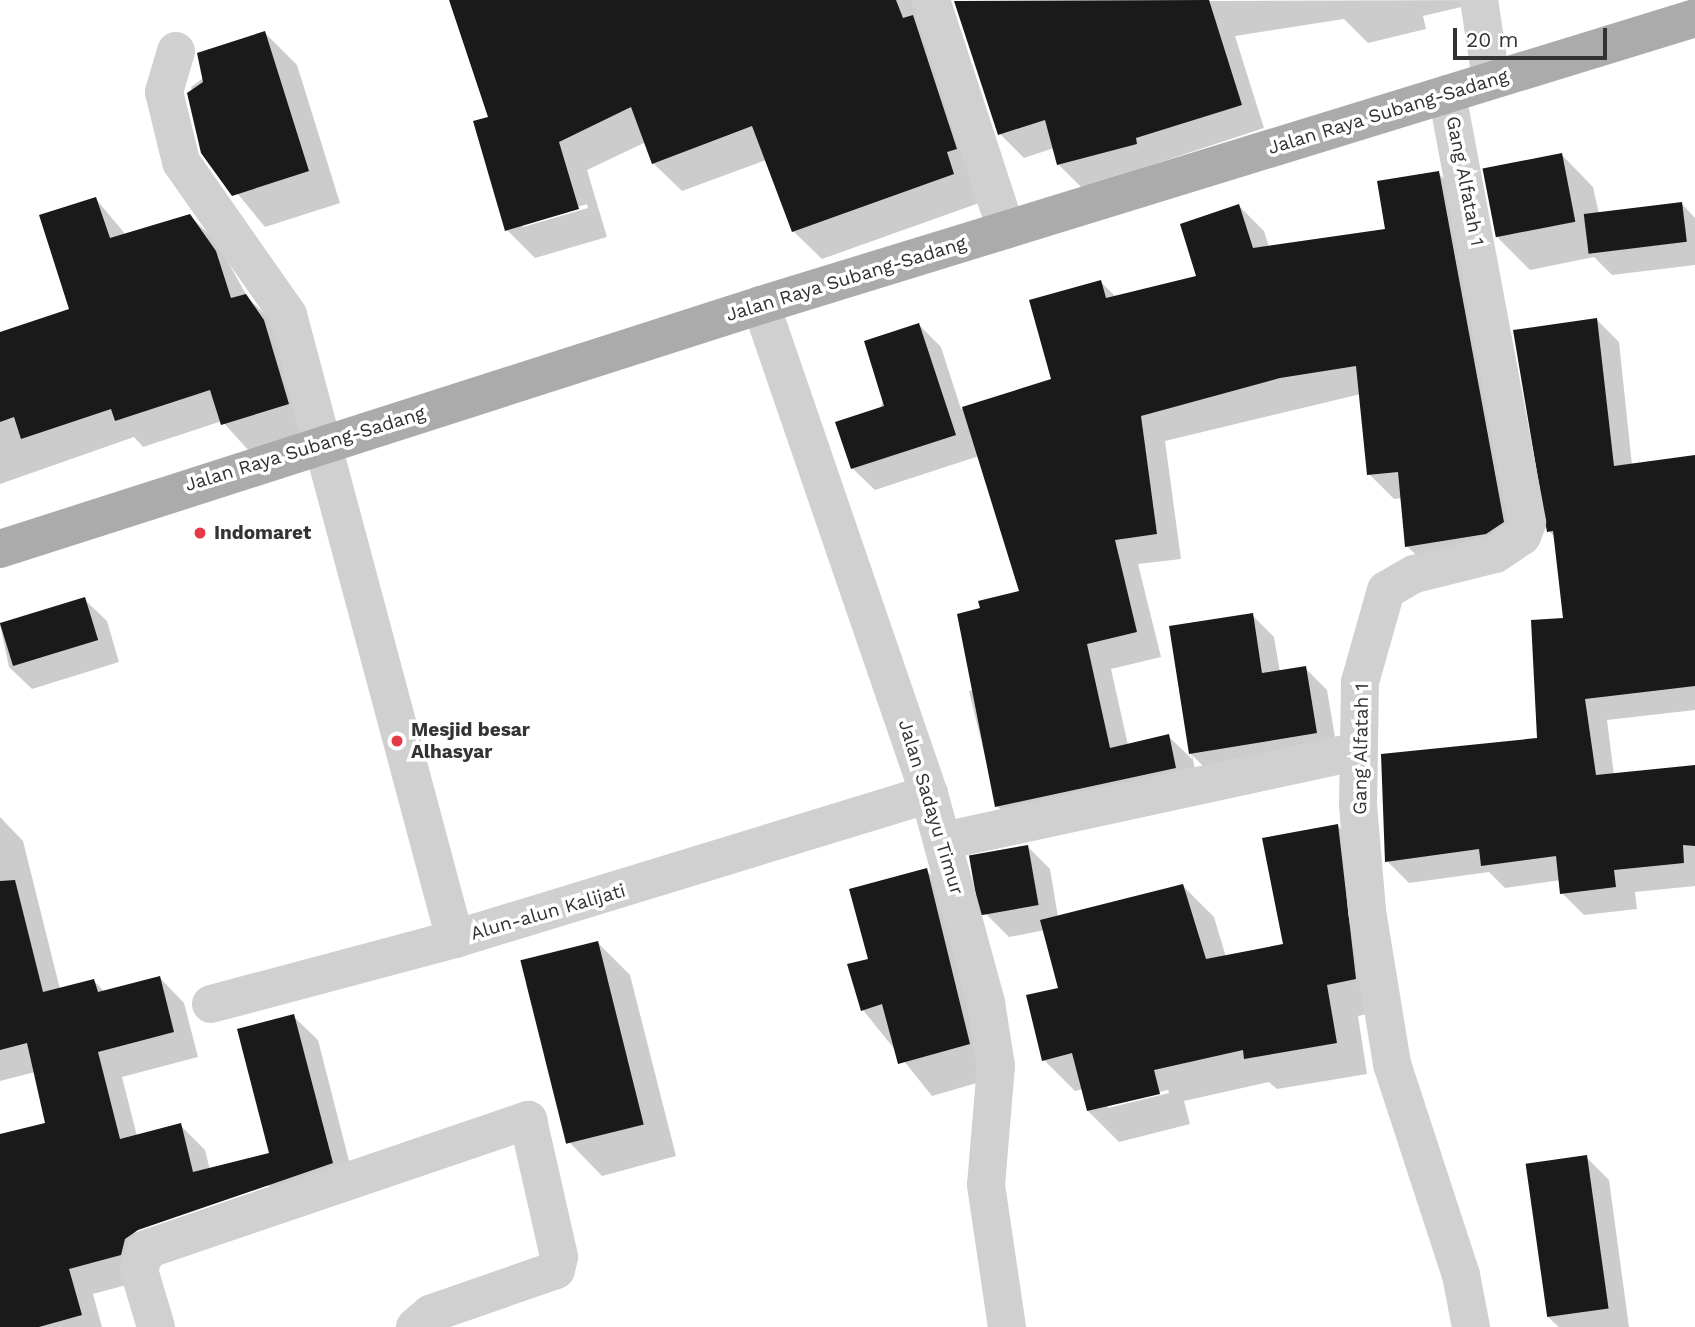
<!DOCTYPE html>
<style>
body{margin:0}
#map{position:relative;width:1695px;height:1327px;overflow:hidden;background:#fff;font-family:"Work Sans",sans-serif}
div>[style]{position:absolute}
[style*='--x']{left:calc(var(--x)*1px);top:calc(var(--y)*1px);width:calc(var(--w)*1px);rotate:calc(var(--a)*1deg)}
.shadow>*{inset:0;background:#0003}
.building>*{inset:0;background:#1a1a1a;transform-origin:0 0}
.minor>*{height:38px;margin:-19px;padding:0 19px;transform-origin:19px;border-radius:19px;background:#d0d0d0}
.tertiary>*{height:38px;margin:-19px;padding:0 19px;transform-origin:19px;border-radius:19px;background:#d0d0d0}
.primary>*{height:38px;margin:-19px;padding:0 19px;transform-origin:19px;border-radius:19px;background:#ababab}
.dots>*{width:19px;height:19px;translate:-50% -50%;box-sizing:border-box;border:4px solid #fff;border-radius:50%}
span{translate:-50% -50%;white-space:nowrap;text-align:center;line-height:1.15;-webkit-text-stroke:7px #fff;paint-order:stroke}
.street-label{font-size:19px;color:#333}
.poi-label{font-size:19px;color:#333;font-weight:700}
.left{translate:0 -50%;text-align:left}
.scale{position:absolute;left:1453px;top:28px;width:154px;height:32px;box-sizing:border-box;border:4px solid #333;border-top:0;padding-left:9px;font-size:21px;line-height:24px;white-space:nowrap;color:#333;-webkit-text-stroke:5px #fff;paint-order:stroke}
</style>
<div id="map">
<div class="shadow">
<div style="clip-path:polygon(evenodd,451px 0,913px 0,982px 202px,822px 259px,793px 231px,766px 160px,682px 191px,653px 163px,646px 142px,587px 170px,607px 237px,535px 258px,507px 230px,490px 118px,451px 0,587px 204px,588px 208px,523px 227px,523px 224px,587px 204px)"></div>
<div style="clip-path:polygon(1491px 0,1423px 16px,1426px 29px,1368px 43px,1344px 19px,1235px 36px,1264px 128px,1082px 188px,1059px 165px,1054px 148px,1024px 158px,1000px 134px,957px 2px)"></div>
<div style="clip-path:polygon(265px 33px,297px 65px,340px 203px,265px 227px,203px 152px,191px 87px)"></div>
<div style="clip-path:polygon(1561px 154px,1593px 187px,1599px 214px,1682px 204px,1695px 218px,1695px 265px,1612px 275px,1594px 257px,1530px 270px,1498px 238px)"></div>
<div style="clip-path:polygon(1438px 173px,1463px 198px,1528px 547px,1432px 571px,1407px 546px,1402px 498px,1394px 499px,1369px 474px,1361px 394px,1165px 441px,1181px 559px,1138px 564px,1161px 657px,1111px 669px,1128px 745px,1168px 736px,1192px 759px,1171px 628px,1252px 615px,1274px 637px,1280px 672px,1305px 668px,1327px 690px,1338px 755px,1213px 776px,1192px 755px,1200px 793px,1022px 831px,997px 806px,969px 691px,977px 689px,982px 609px,1021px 592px,979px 456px,875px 490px,852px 468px,919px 325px,941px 347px,961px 409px,1053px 381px,1101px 282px,1116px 297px,1199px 277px,1239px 206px,1264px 231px,1269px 247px,1387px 230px)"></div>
<div style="clip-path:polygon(96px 199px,126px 235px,190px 216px,217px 242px,248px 298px,273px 322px,315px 430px,249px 451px,222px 421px,143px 447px,134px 437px,0 484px,0 334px,72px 310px)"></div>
<div style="clip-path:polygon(1597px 320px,1619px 342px,1632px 465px,1695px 457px,1695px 710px,1607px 720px,1614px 775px,1695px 787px,1695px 886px,1635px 892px,1637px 909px,1584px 915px,1562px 893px,1561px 880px,1505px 888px,1489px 872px,1409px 883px,1387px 861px,1539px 739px,1565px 620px,1556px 538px,1549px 531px)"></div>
<div style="clip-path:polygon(84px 599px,107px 621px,119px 662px,32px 689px,9px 667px,0 625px)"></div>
<div style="clip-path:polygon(evenodd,0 817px,23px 841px,60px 989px,94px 981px,105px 992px,160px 978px,184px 1003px,198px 1057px,122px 1077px,137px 1136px,180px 1125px,205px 1150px,210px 1170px,271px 1155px,293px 1016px,318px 1040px,356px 1188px,164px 1254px,145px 1280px,93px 1294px,102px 1327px,0 1327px,0 1136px,47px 1124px,35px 1072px,0 1081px,0 817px,262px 1186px,271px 1186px,131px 1234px,130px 1230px,262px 1186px)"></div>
<div style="clip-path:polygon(evenodd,1337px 825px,1368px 856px,1386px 1010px,1358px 1016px,1367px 1074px,1277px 1089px,1269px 1082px,1184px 1101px,1190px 1124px,1119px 1142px,1088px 1111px,1083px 1089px,1075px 1091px,1044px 1060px,1060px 989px,1045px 930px,1009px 937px,986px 914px,1028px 847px,1050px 869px,1058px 917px,1183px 886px,1214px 917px,1226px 957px,1285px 945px,1337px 825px,1168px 1090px,1169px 1093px,1108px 1108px,1108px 1104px,1168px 1090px)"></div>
<div style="clip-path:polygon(926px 870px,958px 902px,1001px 1076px,932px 1096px,863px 1010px)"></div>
<div style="clip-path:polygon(598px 943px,630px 975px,676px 1156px,602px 1176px,570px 1143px)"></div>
<div style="clip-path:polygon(1586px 1157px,1609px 1180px,1629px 1327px,1559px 1327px,1549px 1318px)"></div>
</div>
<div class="building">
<div style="clip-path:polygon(449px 0,896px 0,903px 18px,913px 15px,957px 149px,947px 152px,954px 174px,792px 232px,752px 126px,652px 164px,631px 107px,559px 142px,579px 209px,505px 231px,473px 121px,488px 117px)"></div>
<div style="clip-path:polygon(1209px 0,1242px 105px,1136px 138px,1137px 144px,1057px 165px,1045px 120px,998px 135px,954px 1px)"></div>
<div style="clip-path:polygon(265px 31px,309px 171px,232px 196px,201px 153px,187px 93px,203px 82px,197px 53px)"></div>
<div style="left:1562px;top:153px;width:70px;height:81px;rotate:79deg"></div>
<div style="clip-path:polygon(1439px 171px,1504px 522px,1486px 534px,1405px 547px,1398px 472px,1367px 475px,1356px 366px,1280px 378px,1141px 416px,1157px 534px,1115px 540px,1137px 632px,1087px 644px,1110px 748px,1169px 734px,1176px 768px,995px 807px,957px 614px,980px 608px,978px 601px,1019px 591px,962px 407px,1051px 379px,1029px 300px,1101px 280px,1106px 298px,1196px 276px,1180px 224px,1239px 204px,1253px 248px,1385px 229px,1377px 181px)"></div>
<div style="clip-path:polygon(96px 197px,110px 238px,190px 214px,216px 251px,231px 298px,246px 294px,264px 320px,289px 404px,221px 425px,210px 390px,115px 421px,111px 409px,21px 439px,14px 417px,0 422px,0 332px,69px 309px,39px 215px)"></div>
<div style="left:1682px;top:202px;width:40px;height:99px;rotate:83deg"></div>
<div style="clip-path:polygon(1597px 318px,1614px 466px,1695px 455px,1695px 686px,1585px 699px,1596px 775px,1695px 765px,1695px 846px,1683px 845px,1684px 863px,1614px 870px,1616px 887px,1560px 894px,1556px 856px,1481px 866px,1479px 849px,1385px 862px,1381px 754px,1537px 738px,1531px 620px,1563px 618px,1553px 531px,1547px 532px,1513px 330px)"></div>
<div style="clip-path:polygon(919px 323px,956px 435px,851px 469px,835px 422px,884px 406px,864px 341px)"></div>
<div style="left:85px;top:597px;width:45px;height:89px;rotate:73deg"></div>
<div style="clip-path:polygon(1253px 613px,1262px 673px,1306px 666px,1317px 733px,1189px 754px,1169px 626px)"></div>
<div style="clip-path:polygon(1338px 824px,1356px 979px,1327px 985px,1337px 1043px,1244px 1059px,1243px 1050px,1154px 1070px,1160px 1094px,1087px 1111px,1072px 1053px,1042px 1061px,1026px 995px,1058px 988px,1040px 920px,1183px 884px,1206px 959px,1283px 944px,1262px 838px)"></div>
<div style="left:1028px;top:845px;width:61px;height:60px;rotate:80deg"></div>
<div style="clip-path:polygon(927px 868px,970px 1044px,898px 1064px,882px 1004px,861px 1011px,847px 964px,868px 959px,849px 889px)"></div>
<div style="clip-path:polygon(15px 880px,43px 992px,94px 979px,98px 992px,160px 976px,174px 1032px,98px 1052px,120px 1139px,181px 1123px,193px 1172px,269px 1153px,237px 1029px,294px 1014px,333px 1163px,138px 1230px,125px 1239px,121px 1255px,69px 1269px,82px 1315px,39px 1327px,0 1327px,0 1134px,45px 1123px,27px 1043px,0 1050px,0 881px)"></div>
<div style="left:598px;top:941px;width:189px;height:80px;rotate:76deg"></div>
<div style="left:1587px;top:1155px;width:155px;height:62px;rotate:82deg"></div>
</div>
<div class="minor">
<div style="--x:931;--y:0;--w:241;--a:71.9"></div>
<div style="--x:1479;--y:0;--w:80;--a:81.4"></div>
<div style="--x:176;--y:51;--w:43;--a:106.3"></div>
<div style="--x:164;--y:92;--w:72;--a:76.3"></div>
<div style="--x:181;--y:162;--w:187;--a:55"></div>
<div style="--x:288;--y:315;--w:646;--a:75.02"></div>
<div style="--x:455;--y:939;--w:496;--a:-17"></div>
<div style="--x:1447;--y:94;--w:436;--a:79.4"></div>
<div style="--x:1527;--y:523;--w:14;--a:111"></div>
<div style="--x:1522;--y:536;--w:32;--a:146"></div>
<div style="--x:1495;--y:554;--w:83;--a:166.1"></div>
<div style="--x:1414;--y:574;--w:32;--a:150"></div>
<div style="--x:1386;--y:590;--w:96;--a:105.8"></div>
<div style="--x:1360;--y:682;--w:123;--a:90.9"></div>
<div style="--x:1358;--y:805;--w:106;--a:85.1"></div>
<div style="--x:1367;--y:911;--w:155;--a:80.7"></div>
<div style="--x:1392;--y:1064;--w:222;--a:71.9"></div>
<div style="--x:1461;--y:1275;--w:53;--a:79.1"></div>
<div style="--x:943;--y:841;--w:425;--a:-12.2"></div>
<div style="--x:211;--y:1004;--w:253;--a:-14.9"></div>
<div style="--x:156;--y:1327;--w:59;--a:-106.6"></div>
<div style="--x:139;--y:1270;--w:21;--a:-71"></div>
<div style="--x:146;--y:1250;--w:404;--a:-18.8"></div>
<div style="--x:528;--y:1120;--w:140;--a:77.2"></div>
<div style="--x:559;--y:1257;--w:13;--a:103"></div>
<div style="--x:556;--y:1270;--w:133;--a:160.8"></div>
<div style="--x:430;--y:1314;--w:20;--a:139"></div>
</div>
<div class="tertiary">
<div style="--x:761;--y:305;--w:517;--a:71.04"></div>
<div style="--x:929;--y:794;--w:217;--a:74.7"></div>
<div style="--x:986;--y:1003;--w:64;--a:81"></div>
<div style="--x:996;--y:1066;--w:119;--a:94.8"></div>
<div style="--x:986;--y:1185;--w:144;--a:81.6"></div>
</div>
<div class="primary">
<div style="--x:0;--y:549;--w:799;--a:-17.78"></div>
<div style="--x:761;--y:305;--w:977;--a:-17.08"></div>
</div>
<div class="dots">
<div style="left:200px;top:533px;background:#e63946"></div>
<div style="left:397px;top:741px;background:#e63946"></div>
</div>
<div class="street-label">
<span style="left:1388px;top:112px;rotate:-17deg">Jalan Raya Subang-Sadang</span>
<span style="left:1465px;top:181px;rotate:79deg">Gang Alfatah 1</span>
<span style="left:846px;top:279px;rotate:-17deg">Jalan Raya Subang-Sadang</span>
<span style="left:305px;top:449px;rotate:-17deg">Jalan Raya Subang-Sadang</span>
<span style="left:1361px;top:749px;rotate:-89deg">Gang Alfatah 1</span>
<span style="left:931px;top:807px;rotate:73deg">Jalan Sadayu Timur</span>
<span style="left:548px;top:912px;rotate:-16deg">Alun-alun Kalijati</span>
</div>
<div class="poi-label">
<span class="left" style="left:214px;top:533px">Indomaret</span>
<span class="left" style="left:411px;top:741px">Mesjid besar<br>Alhasyar</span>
</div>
<div class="scale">20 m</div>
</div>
